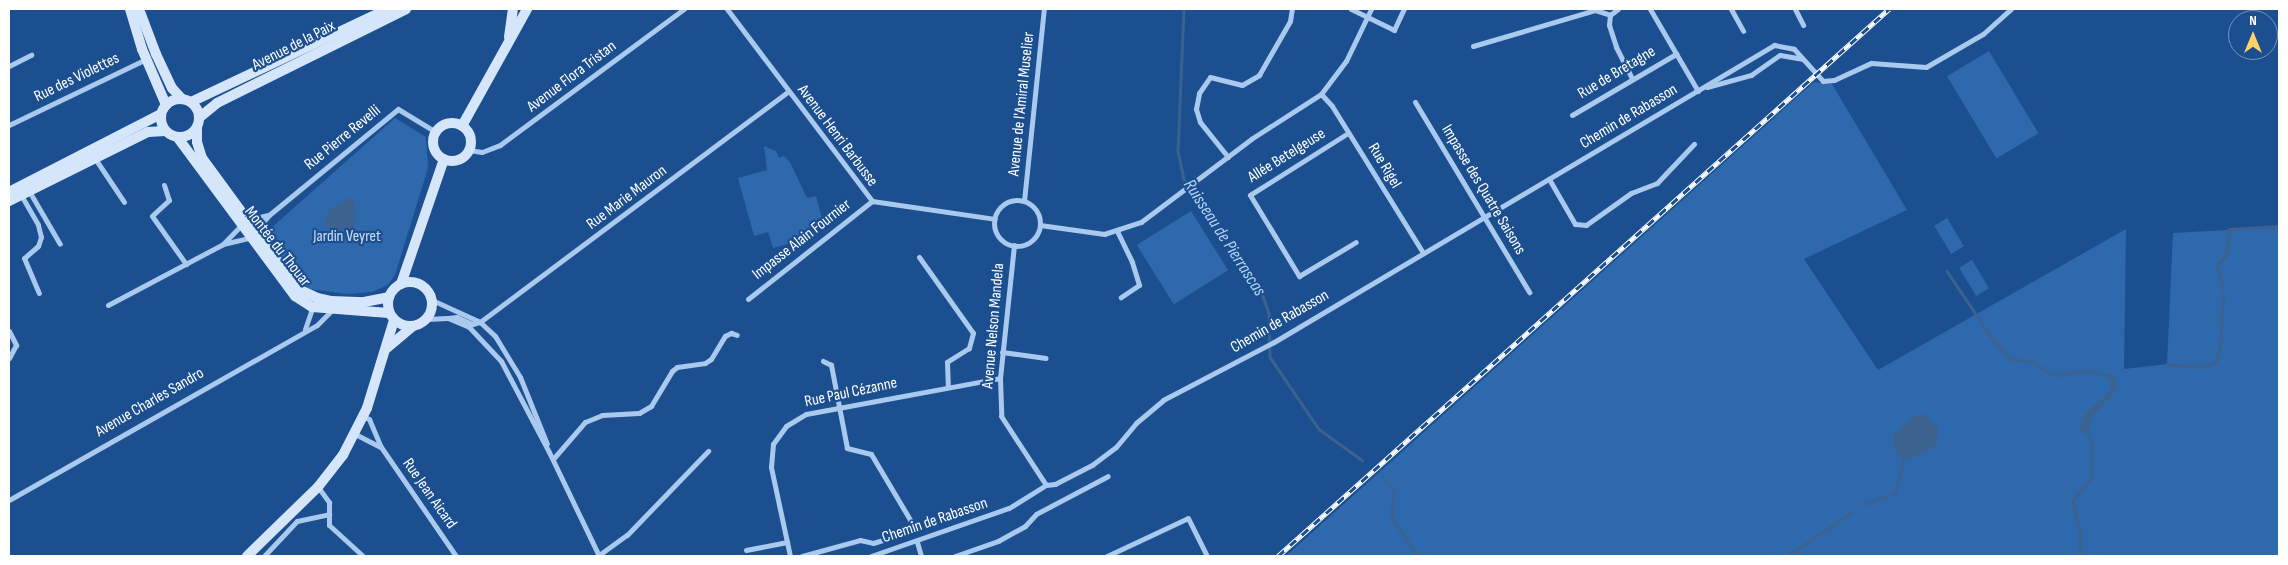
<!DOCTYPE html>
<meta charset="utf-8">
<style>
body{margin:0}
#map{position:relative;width:2288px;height:565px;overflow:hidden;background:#1b4f8f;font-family:"Sofia Sans Condensed",sans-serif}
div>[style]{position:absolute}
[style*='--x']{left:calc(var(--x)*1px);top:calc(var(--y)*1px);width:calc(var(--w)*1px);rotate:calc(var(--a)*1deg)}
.green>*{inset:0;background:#2e69ad;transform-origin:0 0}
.water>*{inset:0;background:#3c6290}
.stream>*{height:2.5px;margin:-1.25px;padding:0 1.25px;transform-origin:1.25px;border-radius:1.25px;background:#3c6290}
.street>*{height:5px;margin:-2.5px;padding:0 2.5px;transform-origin:2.5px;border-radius:2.5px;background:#a9c9ee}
.street>.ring{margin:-2.5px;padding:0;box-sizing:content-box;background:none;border:5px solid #a9c9ee;border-radius:50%}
.secondary>*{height:10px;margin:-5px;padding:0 5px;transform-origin:5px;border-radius:5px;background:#d6e6fa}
.secondary>.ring{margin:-5px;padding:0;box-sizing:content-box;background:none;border:10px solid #d6e6fa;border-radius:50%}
.rail>*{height:4.5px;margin-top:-2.25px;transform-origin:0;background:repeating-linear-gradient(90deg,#1b4f8f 0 8px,#fff 0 16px);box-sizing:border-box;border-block:1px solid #fff}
span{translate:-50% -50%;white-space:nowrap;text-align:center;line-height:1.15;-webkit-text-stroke:4.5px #1b4f8f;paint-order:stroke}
.street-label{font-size:16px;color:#fff}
.park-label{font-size:16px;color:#cfe3fa}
.water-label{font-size:18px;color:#b5d3f5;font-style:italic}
.frame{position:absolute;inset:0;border:10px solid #fff;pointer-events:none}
.north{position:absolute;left:2228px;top:10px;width:50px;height:50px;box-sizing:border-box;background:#1b4f8f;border:1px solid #7695bc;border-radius:50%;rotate:0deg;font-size:14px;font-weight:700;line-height:20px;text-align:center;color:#fff}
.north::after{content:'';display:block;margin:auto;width:18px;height:22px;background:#ffd166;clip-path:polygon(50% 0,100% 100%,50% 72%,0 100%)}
</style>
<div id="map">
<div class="green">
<div style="left:1989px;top:51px;width:96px;height:49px;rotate:59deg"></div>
<div style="clip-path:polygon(1814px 82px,1832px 84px,1907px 210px,1804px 259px,1878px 370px,2126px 229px,2124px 369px,2167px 364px,2173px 233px,2279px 227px,2279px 556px,1286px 556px)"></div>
<div style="clip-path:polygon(395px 118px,426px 137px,428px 168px,395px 275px,388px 285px,372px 292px,347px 294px,309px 289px,269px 247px,270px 229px)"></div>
<div style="clip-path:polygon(764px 146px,776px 151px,779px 158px,784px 156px,790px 162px,807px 198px,816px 196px,822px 218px,817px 219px,816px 227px,809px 233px,810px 238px,773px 248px,768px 232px,754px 236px,738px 178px,767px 170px)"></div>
<div style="left:1191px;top:211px;width:70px;height:64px;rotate:58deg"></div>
<div style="left:1947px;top:218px;width:33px;height:15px;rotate:59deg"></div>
<div style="left:1972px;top:260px;width:33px;height:15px;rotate:59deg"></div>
</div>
<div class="water">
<div style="clip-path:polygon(353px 196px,356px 219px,353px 227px,343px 231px,327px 227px,325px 217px,329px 210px)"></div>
<div style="clip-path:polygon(2107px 374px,2115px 376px,2117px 390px,2091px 418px,2088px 433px,2082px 432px,2080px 426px,2086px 413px,2112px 389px)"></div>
<div style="clip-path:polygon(1926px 414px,1938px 429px,1937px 445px,1911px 459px,1896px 455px,1893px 435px,1914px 416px)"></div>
</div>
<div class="stream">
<div style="--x:1184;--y:9;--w:142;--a:92.4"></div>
<div style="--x:1178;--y:151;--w:29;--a:78"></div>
<div style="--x:1184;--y:179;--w:22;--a:47"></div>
<div style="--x:1199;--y:195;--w:114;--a:57.1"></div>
<div style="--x:1261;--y:291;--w:23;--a:70"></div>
<div style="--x:1269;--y:313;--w:44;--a:88.7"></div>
<div style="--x:1270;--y:357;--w:87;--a:55.8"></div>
<div style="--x:1319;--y:429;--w:53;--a:35.8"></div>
<div style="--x:1947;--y:271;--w:88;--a:56.1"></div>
<div style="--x:1996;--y:344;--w:21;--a:47"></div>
<div style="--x:2010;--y:359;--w:23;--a:5"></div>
<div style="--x:2033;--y:361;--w:20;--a:37"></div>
<div style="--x:2049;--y:373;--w:11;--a:10"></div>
<div style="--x:2060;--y:375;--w:27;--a:-10"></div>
<div style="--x:2087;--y:370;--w:23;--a:15"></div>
<div style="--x:2223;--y:288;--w:23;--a:-108"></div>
<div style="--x:2216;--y:266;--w:15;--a:-48"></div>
<div style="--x:2226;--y:255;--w:26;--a:-83"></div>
<div style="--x:2229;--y:229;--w:50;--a:-3.4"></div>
<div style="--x:2167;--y:364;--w:36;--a:5"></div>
<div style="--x:2203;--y:367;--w:14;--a:-21"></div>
<div style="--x:2216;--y:362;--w:16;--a:-75"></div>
<div style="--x:2220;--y:347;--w:52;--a:-86.7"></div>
<div style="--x:1385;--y:480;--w:14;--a:51"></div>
<div style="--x:1394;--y:491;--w:27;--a:94"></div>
<div style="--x:1392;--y:518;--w:46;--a:55.6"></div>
<div style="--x:1865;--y:504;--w:32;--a:-20"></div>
<div style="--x:1895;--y:493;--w:37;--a:-76"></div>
<div style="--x:1787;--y:556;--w:78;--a:-34.1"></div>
<div style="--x:2080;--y:556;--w:26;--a:-90"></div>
<div style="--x:2080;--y:530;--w:30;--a:-105"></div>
<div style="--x:2072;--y:501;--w:30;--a:-50"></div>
<div style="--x:2091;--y:478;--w:35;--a:-88"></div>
<div style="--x:2092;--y:443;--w:17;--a:-118"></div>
</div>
<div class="street">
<div style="--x:727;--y:9;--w:241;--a:52.9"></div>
<div style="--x:872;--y:201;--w:124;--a:8.3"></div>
<div style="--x:1351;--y:9;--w:48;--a:26"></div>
<div style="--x:1394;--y:30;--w:23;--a:-65"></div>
<div style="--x:1650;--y:9;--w:95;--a:59.7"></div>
<div style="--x:1731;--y:9;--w:25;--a:61"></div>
<div style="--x:1795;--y:9;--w:18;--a:63"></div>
<div style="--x:1610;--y:15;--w:10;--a:96"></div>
<div style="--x:1609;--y:25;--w:23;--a:72"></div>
<div style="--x:1616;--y:47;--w:36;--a:63"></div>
<div style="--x:1610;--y:15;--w:10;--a:-37"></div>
<div style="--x:1473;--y:46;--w:127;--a:-16.4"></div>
<div style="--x:1595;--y:10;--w:16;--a:18"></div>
<div style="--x:1780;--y:55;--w:22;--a:10"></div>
<div style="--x:9;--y:66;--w:25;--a:-27"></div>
<div style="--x:1707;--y:87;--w:46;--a:-15.3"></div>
<div style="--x:1751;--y:75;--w:35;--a:-35"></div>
<div style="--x:1321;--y:94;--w:16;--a:47"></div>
<div style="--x:1332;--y:106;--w:173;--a:58.2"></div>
<div style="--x:1415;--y:102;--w:222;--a:59"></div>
<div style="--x:1572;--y:115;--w:121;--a:-30.4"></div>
<div style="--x:9;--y:125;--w:154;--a:-25.7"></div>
<div style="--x:1348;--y:133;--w:116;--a:147.7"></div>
<div style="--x:1250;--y:195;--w:95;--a:58.8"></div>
<div style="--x:1299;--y:276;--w:66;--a:-30.8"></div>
<div style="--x:469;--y:150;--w:13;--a:9"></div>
<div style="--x:482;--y:152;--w:19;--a:-21"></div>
<div style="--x:500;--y:145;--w:229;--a:-36.5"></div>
<div style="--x:94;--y:157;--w:54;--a:56.3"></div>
<div style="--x:1228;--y:157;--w:45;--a:-128.7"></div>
<div style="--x:1200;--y:122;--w:14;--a:-107"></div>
<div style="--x:1196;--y:109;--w:16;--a:-79"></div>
<div style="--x:1199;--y:93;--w:19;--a:-55"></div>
<div style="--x:1210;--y:77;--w:33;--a:14"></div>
<div style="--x:1242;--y:85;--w:20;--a:-30"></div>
<div style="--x:1259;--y:75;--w:62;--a:-60.1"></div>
<div style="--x:1290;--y:21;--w:12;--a:-81"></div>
<div style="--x:1549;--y:179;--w:52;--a:60"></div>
<div style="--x:1575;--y:224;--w:11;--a:5"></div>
<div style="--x:1586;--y:225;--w:55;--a:-35.4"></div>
<div style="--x:1631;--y:193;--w:28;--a:-21"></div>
<div style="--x:1657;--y:183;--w:54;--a:-46.5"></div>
<div style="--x:164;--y:185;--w:16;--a:72"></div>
<div style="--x:169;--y:200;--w:23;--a:137"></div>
<div style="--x:152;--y:216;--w:59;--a:54.7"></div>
<div style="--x:29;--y:191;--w:61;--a:59.7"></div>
<div style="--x:21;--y:195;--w:34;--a:60"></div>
<div style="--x:38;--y:225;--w:12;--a:76"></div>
<div style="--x:41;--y:237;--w:9;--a:108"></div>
<div style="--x:38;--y:246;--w:18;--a:139"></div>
<div style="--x:24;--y:258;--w:38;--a:67"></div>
<div class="ring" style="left:994px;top:200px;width:41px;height:41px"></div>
<div style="--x:1024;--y:201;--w:193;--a:-84.1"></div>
<div style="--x:1040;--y:225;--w:65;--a:8"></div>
<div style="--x:1104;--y:234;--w:39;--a:-18"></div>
<div style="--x:1141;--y:222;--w:138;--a:-37"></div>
<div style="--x:1251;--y:139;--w:83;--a:-32.7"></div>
<div style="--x:1321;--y:94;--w:41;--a:-52.9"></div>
<div style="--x:1346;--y:61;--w:58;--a:-64.3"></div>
<div style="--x:1117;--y:231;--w:34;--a:64"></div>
<div style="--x:1132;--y:262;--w:24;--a:73"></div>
<div style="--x:1139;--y:285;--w:22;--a:146"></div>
<div style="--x:223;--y:244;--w:27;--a:-13"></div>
<div style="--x:249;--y:238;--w:30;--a:-49"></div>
<div style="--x:269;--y:215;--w:167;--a:-39.4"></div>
<div style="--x:398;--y:109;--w:44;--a:31.2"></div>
<div style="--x:1014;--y:245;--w:134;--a:96"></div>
<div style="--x:1000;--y:378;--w:38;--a:88"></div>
<div style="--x:1001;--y:416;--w:82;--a:56.9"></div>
<div style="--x:919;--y:257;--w:93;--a:54.6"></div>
<div style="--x:973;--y:333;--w:16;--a:105"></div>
<div style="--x:969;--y:348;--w:26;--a:148"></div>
<div style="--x:947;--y:362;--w:24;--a:88"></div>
<div style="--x:748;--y:299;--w:158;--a:-38.3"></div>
<div style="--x:432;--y:300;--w:53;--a:24.6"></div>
<div style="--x:480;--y:322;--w:21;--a:43"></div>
<div style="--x:495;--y:336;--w:48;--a:58.6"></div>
<div style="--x:520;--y:377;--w:72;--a:68.1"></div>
<div style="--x:108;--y:305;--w:130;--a:-27.9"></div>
<div style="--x:223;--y:244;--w:33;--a:-46"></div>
<div style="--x:246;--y:220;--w:23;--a:-13"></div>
<div style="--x:448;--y:318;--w:9;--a:-6"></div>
<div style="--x:457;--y:317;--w:17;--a:25"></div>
<div style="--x:472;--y:324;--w:8;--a:-14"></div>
<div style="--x:480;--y:322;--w:384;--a:-36.8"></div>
<div style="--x:427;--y:319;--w:21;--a:-3"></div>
<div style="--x:448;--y:318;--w:23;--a:23"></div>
<div style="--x:469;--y:327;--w:47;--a:46.7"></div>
<div style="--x:501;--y:361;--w:103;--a:62.2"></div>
<div style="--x:549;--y:452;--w:115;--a:64.3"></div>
<div style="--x:305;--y:329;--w:24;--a:-71"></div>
<div style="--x:9;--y:331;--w:16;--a:63"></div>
<div style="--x:16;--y:345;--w:15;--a:118"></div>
<div style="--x:1002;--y:352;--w:44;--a:7.8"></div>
<div style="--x:363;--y:416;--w:7;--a:27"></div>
<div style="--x:369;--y:419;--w:30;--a:67"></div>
<div style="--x:381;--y:447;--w:132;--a:55.5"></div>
<div style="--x:355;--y:434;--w:29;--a:27"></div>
<div style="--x:553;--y:459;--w:49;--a:-49.1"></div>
<div style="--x:585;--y:422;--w:18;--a:-22"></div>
<div style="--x:602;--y:415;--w:37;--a:-3"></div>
<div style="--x:639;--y:413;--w:14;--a:-30"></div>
<div style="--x:651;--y:406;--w:41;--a:-59"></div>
<div style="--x:672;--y:371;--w:6;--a:-39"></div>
<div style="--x:677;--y:367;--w:28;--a:-8"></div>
<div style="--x:705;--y:363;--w:7;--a:-34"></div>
<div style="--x:711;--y:359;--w:27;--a:-59"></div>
<div style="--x:725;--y:336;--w:7;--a:-27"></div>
<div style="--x:731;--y:333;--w:6;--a:18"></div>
<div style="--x:318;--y:487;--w:19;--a:54"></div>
<div style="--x:329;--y:502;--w:23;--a:90"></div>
<div style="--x:329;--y:525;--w:46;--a:42.4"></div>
<div style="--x:9;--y:500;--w:354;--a:-29.6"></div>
<div style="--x:317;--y:325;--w:23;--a:-45"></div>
<div style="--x:917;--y:542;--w:15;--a:74"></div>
<div style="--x:746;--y:550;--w:42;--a:-11"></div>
<div style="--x:599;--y:555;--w:34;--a:-36"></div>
<div style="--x:627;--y:535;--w:117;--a:-46"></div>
<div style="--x:264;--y:556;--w:48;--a:-46.7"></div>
<div style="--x:297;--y:521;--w:33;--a:-12"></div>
<div style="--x:790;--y:556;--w:91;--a:-102.1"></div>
<div style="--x:771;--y:467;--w:23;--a:-85"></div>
<div style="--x:773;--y:444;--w:22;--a:-54"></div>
<div style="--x:786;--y:426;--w:23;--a:-31"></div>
<div style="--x:806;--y:414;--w:197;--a:-10.5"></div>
<div style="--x:802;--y:556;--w:60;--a:-15.4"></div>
<div style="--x:860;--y:540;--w:13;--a:13"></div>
<div style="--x:873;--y:543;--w:38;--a:-17"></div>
<div style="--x:909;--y:532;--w:9;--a:-72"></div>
<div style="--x:912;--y:523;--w:80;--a:-120.7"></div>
<div style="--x:871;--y:454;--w:25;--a:-166"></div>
<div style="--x:847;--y:448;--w:85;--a:-100.9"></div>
<div style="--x:831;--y:365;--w:9;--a:-153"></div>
<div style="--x:871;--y:556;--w:146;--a:-19.2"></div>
<div style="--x:1009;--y:508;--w:44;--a:-31.9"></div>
<div style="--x:1046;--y:485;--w:9;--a:-6"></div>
<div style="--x:1055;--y:484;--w:42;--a:-27.2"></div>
<div style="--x:1092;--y:465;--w:30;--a:-37"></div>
<div style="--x:1116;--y:447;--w:31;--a:-50"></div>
<div style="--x:1136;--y:423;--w:35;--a:-40"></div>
<div style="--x:1163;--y:400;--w:125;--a:-27.6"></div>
<div style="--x:1274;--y:342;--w:582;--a:-30.71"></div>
<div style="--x:1774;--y:45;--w:20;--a:11"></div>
<div style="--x:1794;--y:49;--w:43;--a:47.8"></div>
<div style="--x:1823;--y:81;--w:11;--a:-5"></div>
<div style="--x:1834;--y:80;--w:41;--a:-24.7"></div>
<div style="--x:1871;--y:63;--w:55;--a:4.2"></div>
<div style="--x:1926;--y:67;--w:66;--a:-30.1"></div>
<div style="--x:1983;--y:34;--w:38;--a:-42"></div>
<div style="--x:955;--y:556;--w:46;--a:-19.2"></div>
<div style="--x:998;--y:541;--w:31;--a:-29"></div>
<div style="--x:1025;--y:526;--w:16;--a:-47"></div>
<div style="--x:1036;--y:514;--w:81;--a:-27.8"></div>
<div style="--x:1107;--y:556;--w:89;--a:-25.1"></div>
<div style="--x:1188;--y:518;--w:42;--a:63.4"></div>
</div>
<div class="secondary">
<div style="--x:130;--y:9;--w:42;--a:73.3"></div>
<div style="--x:142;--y:49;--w:61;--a:66.8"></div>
<div style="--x:139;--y:9;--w:48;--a:69.3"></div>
<div style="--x:156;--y:54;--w:38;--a:65"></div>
<div style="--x:172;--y:88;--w:15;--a:48"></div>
<div style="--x:509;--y:37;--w:28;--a:-82"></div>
<div class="ring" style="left:161px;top:99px;width:28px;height:28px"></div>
<div style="--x:191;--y:102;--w:218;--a:-25.3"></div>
<div style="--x:200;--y:117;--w:22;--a:-39"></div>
<div style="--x:217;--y:103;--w:211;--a:-26.4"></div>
<div class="ring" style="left:433px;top:123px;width:28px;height:28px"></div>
<div style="--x:462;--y:126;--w:134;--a:-60.9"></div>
<div style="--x:197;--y:128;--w:14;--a:90"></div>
<div style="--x:197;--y:142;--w:17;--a:73"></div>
<div style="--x:202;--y:158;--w:162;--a:53.8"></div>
<div style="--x:298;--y:289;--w:21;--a:25"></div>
<div style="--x:317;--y:298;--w:14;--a:12"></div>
<div style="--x:331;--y:301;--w:33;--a:2"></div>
<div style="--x:364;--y:302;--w:25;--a:-11"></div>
<div style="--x:178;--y:138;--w:197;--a:53.5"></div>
<div style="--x:295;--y:296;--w:20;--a:33"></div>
<div style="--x:312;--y:307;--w:77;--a:4.5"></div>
<div style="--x:9;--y:192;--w:171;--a:-27.2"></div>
<div style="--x:9;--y:201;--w:155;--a:-26.4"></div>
<div style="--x:148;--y:132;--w:17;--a:-3"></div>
<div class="ring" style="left:388px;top:282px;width:34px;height:34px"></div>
<div style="--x:401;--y:284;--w:132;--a:-71"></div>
<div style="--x:387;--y:348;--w:33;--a:-40"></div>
<div style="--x:247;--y:556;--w:99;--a:-44.2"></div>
<div style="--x:318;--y:487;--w:41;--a:-52"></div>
<div style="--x:343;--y:455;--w:53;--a:-62.9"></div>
<div style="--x:367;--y:408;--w:92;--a:-72.9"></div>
</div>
<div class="rail">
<div style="--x:1278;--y:556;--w:820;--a:-41.84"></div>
</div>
<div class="street-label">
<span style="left:294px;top:46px;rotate:-27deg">Avenue de la Paix</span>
<span style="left:1617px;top:73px;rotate:-31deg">Rue de Bretagne</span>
<span style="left:572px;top:77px;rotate:-37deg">Avenue Flora Tristan</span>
<span style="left:77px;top:78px;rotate:-26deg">Rue des Violettes</span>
<span style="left:1022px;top:104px;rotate:-84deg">Avenue de l'Amiral Muselier</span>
<span style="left:1629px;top:117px;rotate:-31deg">Chemin de Rabasson</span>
<span style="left:837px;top:136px;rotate:53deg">Avenue Henri Barbusse</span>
<span style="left:343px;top:138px;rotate:-39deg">Rue Pierre Revelli</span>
<span style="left:1287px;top:156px;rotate:-32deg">Allée Betelgeuse</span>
<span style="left:1384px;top:166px;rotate:59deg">Rue Rigel</span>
<span style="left:1483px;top:190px;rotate:59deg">Impasse des Quatre Saisons</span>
<span style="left:627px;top:198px;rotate:-37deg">Rue Marie Mauron</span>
<span style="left:802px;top:240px;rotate:-38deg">Impasse Alain Fournier</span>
<span style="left:277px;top:247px;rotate:52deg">Montée du Thouar</span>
<span style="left:1280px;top:322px;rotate:-30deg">Chemin de Rabasson</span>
<span style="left:994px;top:326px;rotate:-85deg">Avenue Nelson Mandela</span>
<span style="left:851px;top:393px;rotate:-12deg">Rue Paul Cézanne</span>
<span style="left:150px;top:403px;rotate:-30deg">Avenue Charles Sandro</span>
<span style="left:429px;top:494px;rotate:55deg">Rue Jean Aicard</span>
<span style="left:935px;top:521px;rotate:-19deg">Chemin de Rabasson</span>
</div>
<div class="park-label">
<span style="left:347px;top:237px">Jardin Veyret</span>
</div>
<div class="water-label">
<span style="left:1224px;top:238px;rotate:57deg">Ruisseau de Pierrascas</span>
</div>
<div class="frame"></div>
<div class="north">N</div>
</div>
